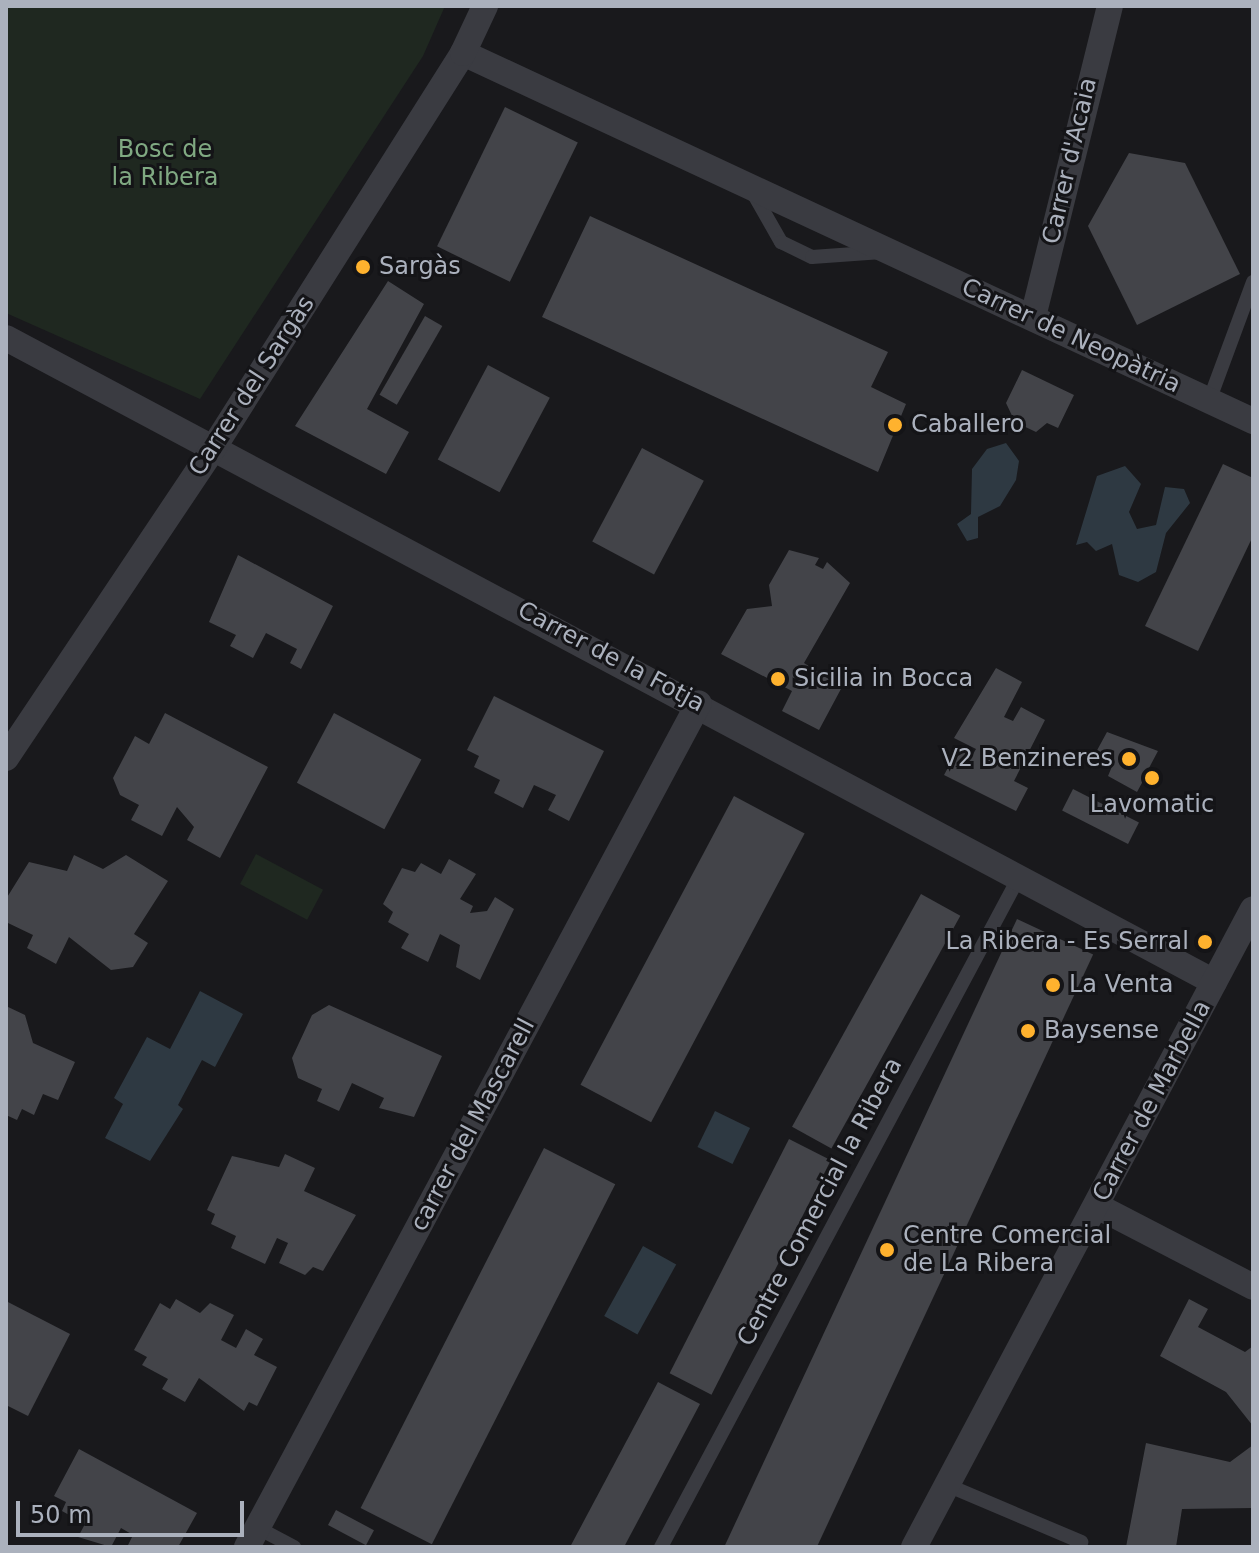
<!DOCTYPE html>
<meta charset="utf-8">
<style>
body{margin:0}
#map{position:relative;width:1259px;height:1553px;overflow:hidden;background:#19191c;font-family:"DejaVu Sans",sans-serif}
div>[style]{position:absolute}
[style*='--x']{left:calc(var(--x)*1px);top:calc(var(--y)*1px);width:calc(var(--w)*1px);rotate:calc(var(--a)*1deg)}
.green>*{inset:0;background:#1f2820;transform-origin:0 0}
.water>*{inset:0;background:#2e3942;transform-origin:0 0}
.building>*{inset:0;background:#434449;transform-origin:0 0}
.service>*{height:14px;margin:-7px;padding:0 7px;transform-origin:7px;border-radius:7px;background:#3a3b41}
.minor>*{height:26px;margin:-13px;padding:0 13px;transform-origin:13px;border-radius:13px;background:#3a3b41}
.dots>*{width:22px;height:22px;translate:-50% -50%;box-sizing:border-box;border:4px solid #141417;border-radius:50%}
span{translate:-50% -50%;white-space:nowrap;text-align:center;line-height:1.15;-webkit-text-stroke:6px #141417;paint-order:stroke}
.park-label{font-size:24px;color:#80a982}
.street-label{font-size:24px;color:#abb1bd}
.poi-label{font-size:24px;color:#abb1bd}
.left{translate:0 -50%;text-align:left}
.right{translate:-100% -50%;text-align:right}
.frame{position:absolute;inset:0;border:8px solid #abb1bd;pointer-events:none}
.scale{position:absolute;left:16px;top:1501px;width:228px;height:36px;box-sizing:border-box;border:4px solid #abb1bd;border-top:0;padding-left:10px;font-size:24px;line-height:28px;white-space:nowrap;color:#abb1bd;-webkit-text-stroke:6px #141417;paint-order:stroke}
</style>
<div id="map">
<div class="green">
<div style="clip-path:polygon(6px 6px,445px 6px,423px 56px,200px 399px,6px 313px)"></div>
<div style="left:256px;top:854px;width:76px;height:34px;rotate:28deg"></div>
</div>
<div class="water">
<div style="clip-path:polygon(1006px 443px,1019px 461px,1016px 480px,1000px 506px,978px 517px,978px 538px,967px 541px,957px 524px,971px 514px,972px 469px,987px 449px)"></div>
<div style="clip-path:polygon(1125px 466px,1141px 484px,1129px 512px,1137px 529px,1156px 525px,1165px 487px,1184px 489px,1190px 503px,1166px 533px,1156px 572px,1138px 582px,1119px 575px,1112px 544px,1096px 551px,1087px 542px,1076px 545px,1097px 476px)"></div>
<div style="clip-path:polygon(200px 991px,243px 1014px,215px 1067px,202px 1060px,178px 1105px,183px 1109px,150px 1161px,105px 1138px,123px 1104px,114px 1098px,147px 1037px,170px 1049px)"></div>
<div style="left:715px;top:1111px;width:39px;height:40px;rotate:26deg"></div>
<div style="left:643px;top:1246px;width:38px;height:80px;rotate:29deg"></div>
</div>
<div class="building">
<div style="left:505px;top:107px;width:81px;height:155px;rotate:26deg"></div>
<div style="clip-path:polygon(1129px 153px,1185px 163px,1240px 274px,1137px 325px,1088px 226px)"></div>
<div style="clip-path:polygon(590px 216px,888px 352px,871px 387px,906px 404px,878px 472px,542px 317px)"></div>
<div style="clip-path:polygon(388px 281px,424px 304px,367px 409px,409px 432px,386px 474px,295px 426px)"></div>
<div style="left:425px;top:316px;width:20px;height:91px;rotate:30deg"></div>
<div style="left:488px;top:365px;width:70px;height:107px;rotate:28deg"></div>
<div style="clip-path:polygon(1022px 370px,1074px 395px,1058px 428px,1047px 423px,1036px 432px,1015px 422px,1006px 403px)"></div>
<div style="left:642px;top:448px;width:70px;height:106px;rotate:28deg"></div>
<div style="clip-path:polygon(1223px 464px,1253px 478px,1253px 536px,1198px 651px,1145px 626px)"></div>
<div style="clip-path:polygon(789px 550px,819px 558px,815px 565px,823px 569px,827px 562px,850px 583px,804px 663px,842px 687px,819px 730px,782px 711px,792px 691px,721px 654px,747px 609px,772px 606px,769px 585px)"></div>
<div style="clip-path:polygon(238px 555px,333px 606px,301px 669px,290px 663px,297px 649px,266px 633px,253px 658px,230px 646px,236px 635px,209px 622px)"></div>
<div style="clip-path:polygon(996px 668px,1022px 682px,1004px 717px,1013px 721px,1021px 707px,1045px 720px,1014px 781px,1028px 788px,1016px 811px,944px 775px,958px 749px,972px 756px,976px 749px,954px 738px)"></div>
<div style="clip-path:polygon(494px 696px,604px 751px,569px 821px,548px 810px,556px 795px,534px 785px,523px 808px,494px 793px,500px 780px,474px 767px,479px 756px,467px 750px)"></div>
<div style="clip-path:polygon(165px 713px,268px 767px,220px 858px,187px 840px,194px 827px,177px 807px,162px 836px,131px 820px,139px 805px,120px 795px,113px 778px,135px 736px,149px 744px)"></div>
<div style="left:334px;top:713px;width:99px;height:79px;rotate:28deg"></div>
<div style="clip-path:polygon(1107px 732px,1158px 751px,1149px 768px,1161px 774px,1154px 787px,1143px 781px,1137px 792px,1108px 776px,1113px 764px,1095px 754px)"></div>
<div style="left:1073px;top:789px;width:74px;height:24px;rotate:27deg"></div>
<div style="left:734px;top:796px;width:80px;height:327px;rotate:28deg"></div>
<div style="clip-path:polygon(74px 855px,103px 869px,126px 855px,168px 881px,134px 934px,148px 943px,133px 967px,111px 970px,69px 937px,56px 964px,27px 948px,33px 935px,8px 923px,6px 899px,29px 862px,67px 871px)"></div>
<div style="clip-path:polygon(449px 859px,476px 874px,460px 899px,473px 906px,470px 913px,487px 911px,495px 897px,514px 909px,480px 980px,456px 967px,460px 945px,440px 934px,428px 962px,401px 948px,409px 934px,388px 922px,393px 912px,383px 904px,402px 868px,415px 872px,421px 863px,441px 874px)"></div>
<div style="left:921px;top:894px;width:45px;height:266px;rotate:29deg"></div>
<div style="left:1017px;top:919px;width:84px;height:714px;rotate:25deg"></div>
<div style="clip-path:polygon(329px 1005px,442px 1056px,414px 1117px,379px 1108px,384px 1098px,352px 1083px,339px 1111px,317px 1101px,322px 1089px,298px 1078px,292px 1058px,312px 1015px)"></div>
<div style="clip-path:polygon(6px 1006px,25px 1015px,33px 1043px,75px 1062px,58px 1100px,43px 1094px,34px 1115px,22px 1109px,17px 1120px,6px 1115px)"></div>
<div style="left:789px;top:1139px;width:47px;height:263px;rotate:27deg"></div>
<div style="left:544px;top:1148px;width:80px;height:404px;rotate:27deg"></div>
<div style="clip-path:polygon(285px 1154px,315px 1168px,304px 1191px,356px 1215px,323px 1271px,313px 1267px,305px 1275px,279px 1263px,288px 1243px,277px 1238px,265px 1264px,231px 1248px,236px 1236px,211px 1224px,215px 1214px,207px 1210px,232px 1156px,279px 1167px)"></div>
<div style="clip-path:polygon(176px 1299px,200px 1313px,210px 1303px,234px 1315px,221px 1340px,236px 1348px,246px 1329px,263px 1339px,254px 1355px,277px 1367px,257px 1406px,249px 1402px,244px 1411px,199px 1378px,185px 1402px,162px 1389px,168px 1379px,142px 1365px,147px 1357px,134px 1350px,160px 1303px,170px 1309px)"></div>
<div style="clip-path:polygon(1189px 1299px,1208px 1309px,1198px 1327px,1245px 1352px,1253px 1346px,1253px 1426px,1226px 1392px,1160px 1356px)"></div>
<div style="clip-path:polygon(6px 1301px,70px 1334px,28px 1416px,6px 1405px)"></div>
<div style="clip-path:polygon(658px 1382px,700px 1404px,624px 1547px,570px 1547px)"></div>
<div style="clip-path:polygon(1146px 1443px,1230px 1462px,1253px 1445px,1253px 1508px,1182px 1509px,1176px 1547px,1126px 1547px)"></div>
<div style="clip-path:polygon(79px 1449px,197px 1513px,178px 1547px,127px 1547px,133px 1535px,121px 1528px,111px 1547px,78px 1537px,85px 1524px,62px 1511px,66px 1502px,54px 1496px)"></div>
<div style="left:336px;top:1510px;width:43px;height:17px;rotate:28deg"></div>
</div>
<div class="service">
<div style="--x:752;--y:191;--w:59;--a:60.4"></div>
<div style="--x:781;--y:242;--w:34;--a:26"></div>
<div style="--x:812;--y:257;--w:70;--a:-4.1"></div>
<div style="--x:1209;--y:401;--w:127;--a:-69.7"></div>
<div style="--x:947;--y:1485;--w:146;--a:23"></div>
<div style="--x:258;--y:1528;--w:41;--a:27.8"></div>
<div style="--x:661;--y:1547;--w:760;--a:-61.88"></div>
</div>
<div class="minor">
<div style="--x:463;--y:53;--w:872;--a:24.98"></div>
<div style="--x:1033;--y:317;--w:320;--a:-76.1"></div>
<div style="--x:6;--y:338;--w:1369;--a:28.06"></div>
<div style="--x:6;--y:758;--w:374;--a:-56.2"></div>
<div style="--x:214;--y:447;--w:466;--a:-57.7"></div>
<div style="--x:463;--y:53;--w:52;--a:-64.9"></div>
<div style="--x:1097;--y:1206;--w:176;--a:27.4"></div>
<div style="--x:247;--y:1547;--w:957;--a:-61.83"></div>
<div style="--x:914;--y:1547;--w:722;--a:-62.02"></div>
</div>
<div class="dots">
<div style="left:363px;top:267px;background:#ffb22e"></div>
<div style="left:895px;top:425px;background:#ffb22e"></div>
<div style="left:778px;top:679px;background:#ffb22e"></div>
<div style="left:1129px;top:759px;background:#ffb22e"></div>
<div style="left:1152px;top:778px;background:#ffb22e"></div>
<div style="left:1205px;top:942px;background:#ffb22e"></div>
<div style="left:1053px;top:985px;background:#ffb22e"></div>
<div style="left:1028px;top:1031px;background:#ffb22e"></div>
<div style="left:887px;top:1250px;background:#ffb22e"></div>
</div>
<div class="park-label">
<span style="left:165px;top:164px">Bosc de<br>la Ribera</span>
</div>
<div class="street-label">
<span style="left:1070px;top:161px;rotate:-77deg">Carrer d'Acaia</span>
<span style="left:1071px;top:336px;rotate:25deg">Carrer de Neopàtria</span>
<span style="left:252px;top:386px;rotate:-57deg">Carrer del Sargàs</span>
<span style="left:611px;top:657px;rotate:28deg">Carrer de la Fotja</span>
<span style="left:1152px;top:1101px;rotate:-62deg">Carrer de Marbella</span>
<span style="left:473px;top:1125px;rotate:-62deg">carrer del Mascarell</span>
<span style="left:820px;top:1202px;rotate:-62deg">Centre Comercial la Ribera</span>
</div>
<div class="poi-label">
<span class="left" style="left:379px;top:267px">Sargàs</span>
<span class="left" style="left:911px;top:425px">Caballero</span>
<span class="left" style="left:794px;top:679px">Sicilia in Bocca</span>
<span class="right" style="left:1113px;top:759px">V2 Benzineres</span>
<span style="left:1152px;top:805px">Lavomatic</span>
<span class="right" style="left:1189px;top:942px">La Ribera - Es Serral</span>
<span class="left" style="left:1069px;top:985px">La Venta</span>
<span class="left" style="left:1044px;top:1031px">Baysense</span>
<span class="left" style="left:903px;top:1250px">Centre Comercial<br>de La Ribera</span>
</div>
<div class="frame"></div>
<div class="scale">50 m</div>
</div>
